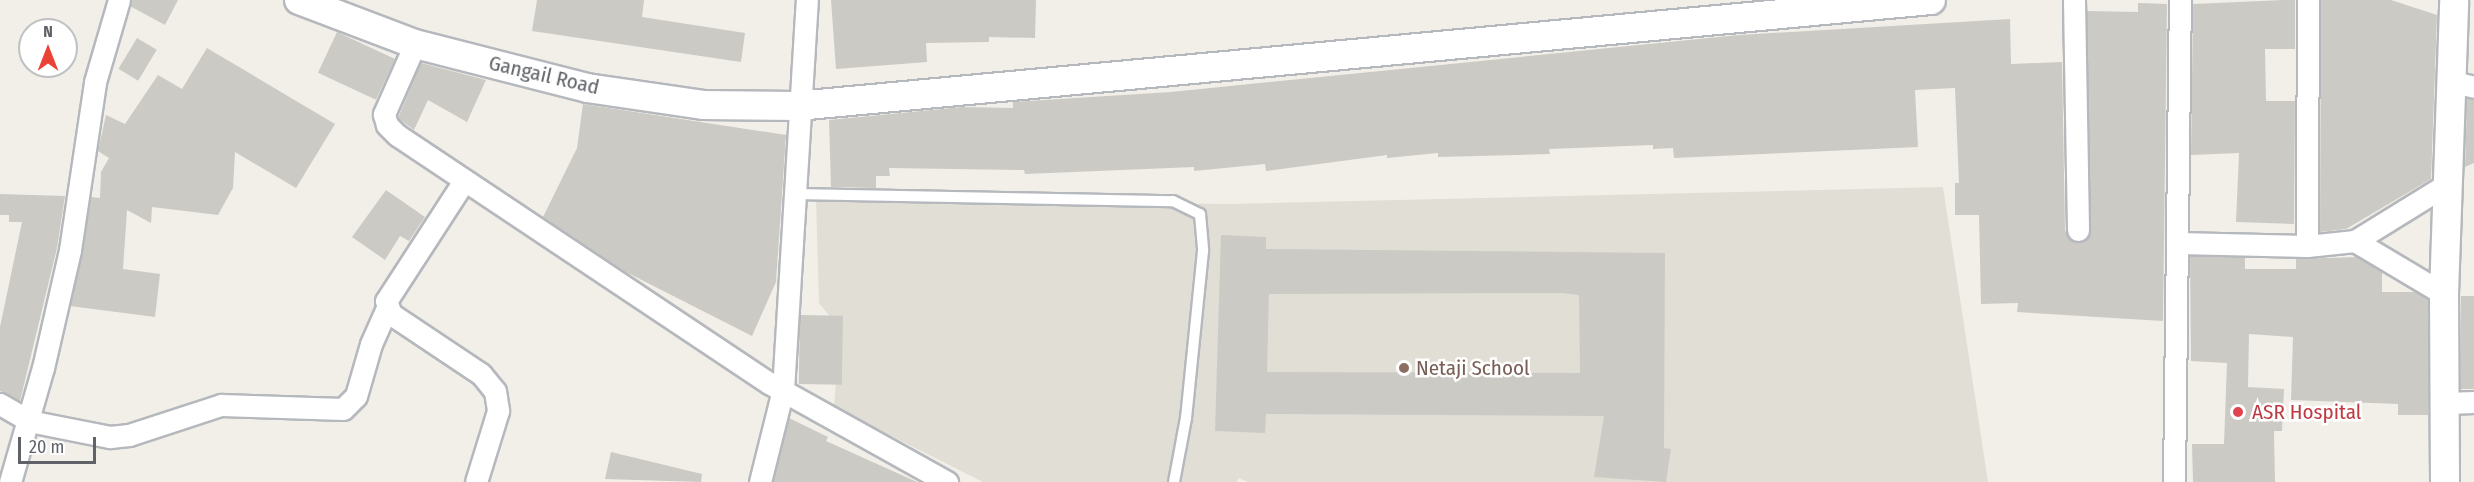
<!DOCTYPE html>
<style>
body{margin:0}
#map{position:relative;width:2474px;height:482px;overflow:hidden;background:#f1efe8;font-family:"Fira Sans Condensed",sans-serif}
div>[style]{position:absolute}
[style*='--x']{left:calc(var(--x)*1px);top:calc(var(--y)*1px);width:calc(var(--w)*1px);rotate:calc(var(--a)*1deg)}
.education>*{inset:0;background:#e1ded6}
.building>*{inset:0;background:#cccac5;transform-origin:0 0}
.roads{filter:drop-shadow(2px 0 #b5b8bc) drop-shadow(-2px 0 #b5b8bc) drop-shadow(0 2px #b5b8bc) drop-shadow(0 -2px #b5b8bc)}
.lane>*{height:10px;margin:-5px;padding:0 5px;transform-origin:5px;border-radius:5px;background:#fff}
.street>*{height:21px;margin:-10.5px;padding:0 10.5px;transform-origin:10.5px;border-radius:10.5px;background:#fff}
.secondary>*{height:28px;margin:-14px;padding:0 14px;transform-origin:14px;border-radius:14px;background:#fff}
.dots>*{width:16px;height:16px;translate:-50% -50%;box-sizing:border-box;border:3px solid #fff;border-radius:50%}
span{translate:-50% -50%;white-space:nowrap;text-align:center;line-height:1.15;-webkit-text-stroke:5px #fff;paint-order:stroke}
.street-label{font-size:21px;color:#5f6368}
.education-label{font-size:21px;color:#785e54}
.left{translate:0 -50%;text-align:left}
.health-label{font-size:21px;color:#be3a42}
.north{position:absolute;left:18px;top:18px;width:60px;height:60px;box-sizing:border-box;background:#fff;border:2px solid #bfc1c3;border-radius:50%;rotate:0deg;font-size:16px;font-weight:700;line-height:24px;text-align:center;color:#5f6368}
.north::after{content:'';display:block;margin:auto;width:21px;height:27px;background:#ea4335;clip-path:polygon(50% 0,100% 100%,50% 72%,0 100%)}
.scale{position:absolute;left:18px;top:437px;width:78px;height:27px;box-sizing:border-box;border:3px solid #5f6368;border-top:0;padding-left:8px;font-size:18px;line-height:21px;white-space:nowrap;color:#5f6368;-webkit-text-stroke:4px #fff;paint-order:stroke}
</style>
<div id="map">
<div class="education">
<div style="clip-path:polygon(1943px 187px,1988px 482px,1248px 482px,1239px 478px,1237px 482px,983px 482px,834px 407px,840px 329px,819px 303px,816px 200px,1232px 204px)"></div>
</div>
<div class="building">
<div style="clip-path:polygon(131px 0,178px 0,165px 25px,130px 6px)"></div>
<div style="clip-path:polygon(537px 0,644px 0,642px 17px,745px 33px,741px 62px,532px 31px)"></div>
<div style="clip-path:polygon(831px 0,1036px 0,1035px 38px,989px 37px,989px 42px,926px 43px,927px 62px,836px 69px)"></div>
<div style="clip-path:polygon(2284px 0,2295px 0,2295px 49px,2265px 49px,2266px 101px,2295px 101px,2294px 224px,2236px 222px,2239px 153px,2191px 155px,2193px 4px)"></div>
<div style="clip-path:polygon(2321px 0,2391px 0,2437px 15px,2431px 179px,2346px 229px,2320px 232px)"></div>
<div style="clip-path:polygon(2138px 3px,2167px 4px,2163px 321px,2017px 312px,2018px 303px,1981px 304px,1979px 215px,1955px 215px,1955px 183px,1959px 183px,1955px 88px,1915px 90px,1918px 147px,1674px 158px,1673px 148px,1653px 149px,1653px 145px,1549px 149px,1550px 154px,1438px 157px,1438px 153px,1387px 158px,1387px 155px,1266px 171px,1265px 164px,1194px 171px,1194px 167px,1025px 174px,1024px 170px,889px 168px,890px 176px,876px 176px,876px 188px,831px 187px,829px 120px,962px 107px,1013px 108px,1013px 102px,1171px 92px,1739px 35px,2010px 19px,2011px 64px,2062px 62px,2065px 230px,2071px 241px,2079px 243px,2089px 237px,2091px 230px,2087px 11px,2138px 12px)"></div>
<div style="left:337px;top:32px;width:64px;height:45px;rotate:25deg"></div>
<div style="left:137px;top:38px;width:23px;height:36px;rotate:31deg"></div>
<div style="clip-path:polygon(207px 48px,335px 124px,296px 188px,235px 152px,233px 188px,218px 215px,152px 207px,151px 223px,127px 210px,123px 269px,160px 274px,155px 317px,70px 306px,91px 197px,100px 198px,101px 172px,109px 158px,98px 151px,106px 115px,125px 124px,158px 75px,182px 89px)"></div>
<div style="clip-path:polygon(421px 63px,486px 80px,467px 122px,428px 100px,414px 130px,398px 118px)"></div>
<div style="clip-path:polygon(2467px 98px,2474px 99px,2474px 163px,2465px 167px)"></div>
<div style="clip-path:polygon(583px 104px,786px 135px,776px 282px,752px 336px,624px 271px,543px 217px,577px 148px)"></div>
<div style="clip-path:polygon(386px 190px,425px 217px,409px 241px,400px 236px,385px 260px,352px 237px)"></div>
<div style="clip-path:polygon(0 194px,65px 196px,57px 248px,20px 401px,0 391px,0 327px,22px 222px,9px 222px,9px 215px,0 215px)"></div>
<div style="clip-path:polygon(evenodd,1221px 235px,1266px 237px,1266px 249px,1665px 253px,1664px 448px,1671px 449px,1666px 482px,1594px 477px,1604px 416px,1266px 414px,1265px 433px,1215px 431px,1221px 235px,1562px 293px,1579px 295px,1580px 373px,1267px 372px,1269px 294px,1562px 293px)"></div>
<div style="clip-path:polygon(2190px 256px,2245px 257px,2245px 269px,2296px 269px,2296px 259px,2357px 257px,2382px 272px,2382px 292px,2415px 292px,2428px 299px,2428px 415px,2398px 415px,2398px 404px,2291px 400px,2293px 337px,2249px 334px,2248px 387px,2284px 389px,2282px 431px,2274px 431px,2275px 482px,2193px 482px,2192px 444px,2224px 444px,2227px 363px,2191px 361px)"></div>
<div style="left:2474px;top:296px;width:93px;height:13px;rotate:90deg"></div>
<div style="left:800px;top:315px;width:43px;height:69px;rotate:1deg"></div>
<div style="clip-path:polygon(789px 418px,828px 437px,826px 441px,917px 482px,773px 482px)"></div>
<div style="clip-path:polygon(611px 452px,702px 474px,701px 482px,605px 479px)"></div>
</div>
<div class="roads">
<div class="lane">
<div style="--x:796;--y:194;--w:377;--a:1.1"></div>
<div style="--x:1173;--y:201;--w:30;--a:26"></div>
<div style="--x:1200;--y:214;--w:37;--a:85"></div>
<div style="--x:1203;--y:251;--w:168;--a:95.8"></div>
<div style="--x:1186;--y:418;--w:65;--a:100.6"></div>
</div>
<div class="street">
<div style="--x:2074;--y:0;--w:230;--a:89"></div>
<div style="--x:415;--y:44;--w:77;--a:113.9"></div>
<div style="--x:384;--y:114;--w:11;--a:75"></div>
<div style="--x:387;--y:125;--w:14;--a:45"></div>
<div style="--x:397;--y:135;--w:447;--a:33.7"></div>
<div style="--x:769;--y:383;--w:204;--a:29.1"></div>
<div style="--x:2453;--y:82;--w:22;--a:13"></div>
<div style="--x:464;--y:181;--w:143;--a:123"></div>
<div style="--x:386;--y:301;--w:14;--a:69"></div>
<div style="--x:391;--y:314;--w:108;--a:33.7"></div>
<div style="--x:481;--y:374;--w:22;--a:51"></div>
<div style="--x:495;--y:391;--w:20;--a:81"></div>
<div style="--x:498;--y:411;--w:74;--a:107.2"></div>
<div style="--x:2355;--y:241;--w:104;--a:30.8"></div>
<div style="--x:2178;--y:243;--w:129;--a:1.3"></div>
<div style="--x:2307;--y:246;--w:48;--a:-5.9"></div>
<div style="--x:2355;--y:241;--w:110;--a:-31.7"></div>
<div style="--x:2307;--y:246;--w:246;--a:-89.8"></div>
<div style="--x:2446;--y:403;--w:28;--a:-2"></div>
<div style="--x:0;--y:404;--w:34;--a:30"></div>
<div style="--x:29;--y:421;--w:83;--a:11.2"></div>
<div style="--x:110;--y:437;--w:19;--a:-6"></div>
<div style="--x:129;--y:435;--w:97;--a:-18.1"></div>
<div style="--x:221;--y:405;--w:122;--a:1.9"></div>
<div style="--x:343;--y:409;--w:18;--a:-45"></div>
<div style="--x:356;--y:396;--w:54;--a:-73.9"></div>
<div style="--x:371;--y:344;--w:39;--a:-66"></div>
<div style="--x:10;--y:482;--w:119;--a:-73.9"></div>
<div style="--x:43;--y:368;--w:121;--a:-77.1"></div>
<div style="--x:70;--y:250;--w:170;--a:-81.5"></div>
<div style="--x:95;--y:82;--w:85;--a:-73.7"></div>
<div style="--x:760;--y:482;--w:95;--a:-76"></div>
<div style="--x:783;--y:390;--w:391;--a:-86.5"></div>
<div style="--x:2174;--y:482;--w:482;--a:-89.3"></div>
</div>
<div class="secondary">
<div style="--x:299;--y:0;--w:124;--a:20.8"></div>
<div style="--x:415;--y:44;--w:178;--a:14.3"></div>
<div style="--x:587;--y:88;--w:117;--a:8.3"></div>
<div style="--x:703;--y:105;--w:94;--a:0.6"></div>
<div style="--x:797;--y:106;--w:1139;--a:-5.34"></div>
<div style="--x:2445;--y:482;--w:188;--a:-90.3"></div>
<div style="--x:2444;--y:294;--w:292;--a:-88"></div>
</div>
</div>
<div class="dots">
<div style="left:1404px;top:368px;background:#8d6e63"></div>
<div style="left:2238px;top:412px;background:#e0444e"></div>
</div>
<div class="street-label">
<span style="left:544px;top:75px;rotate:13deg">Gangail Road</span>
</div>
<div class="education-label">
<span class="left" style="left:1416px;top:368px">Netaji School</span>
</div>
<div class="health-label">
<span class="left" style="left:2252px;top:412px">ASR Hospital</span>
</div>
<div class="north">N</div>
<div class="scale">20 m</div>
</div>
